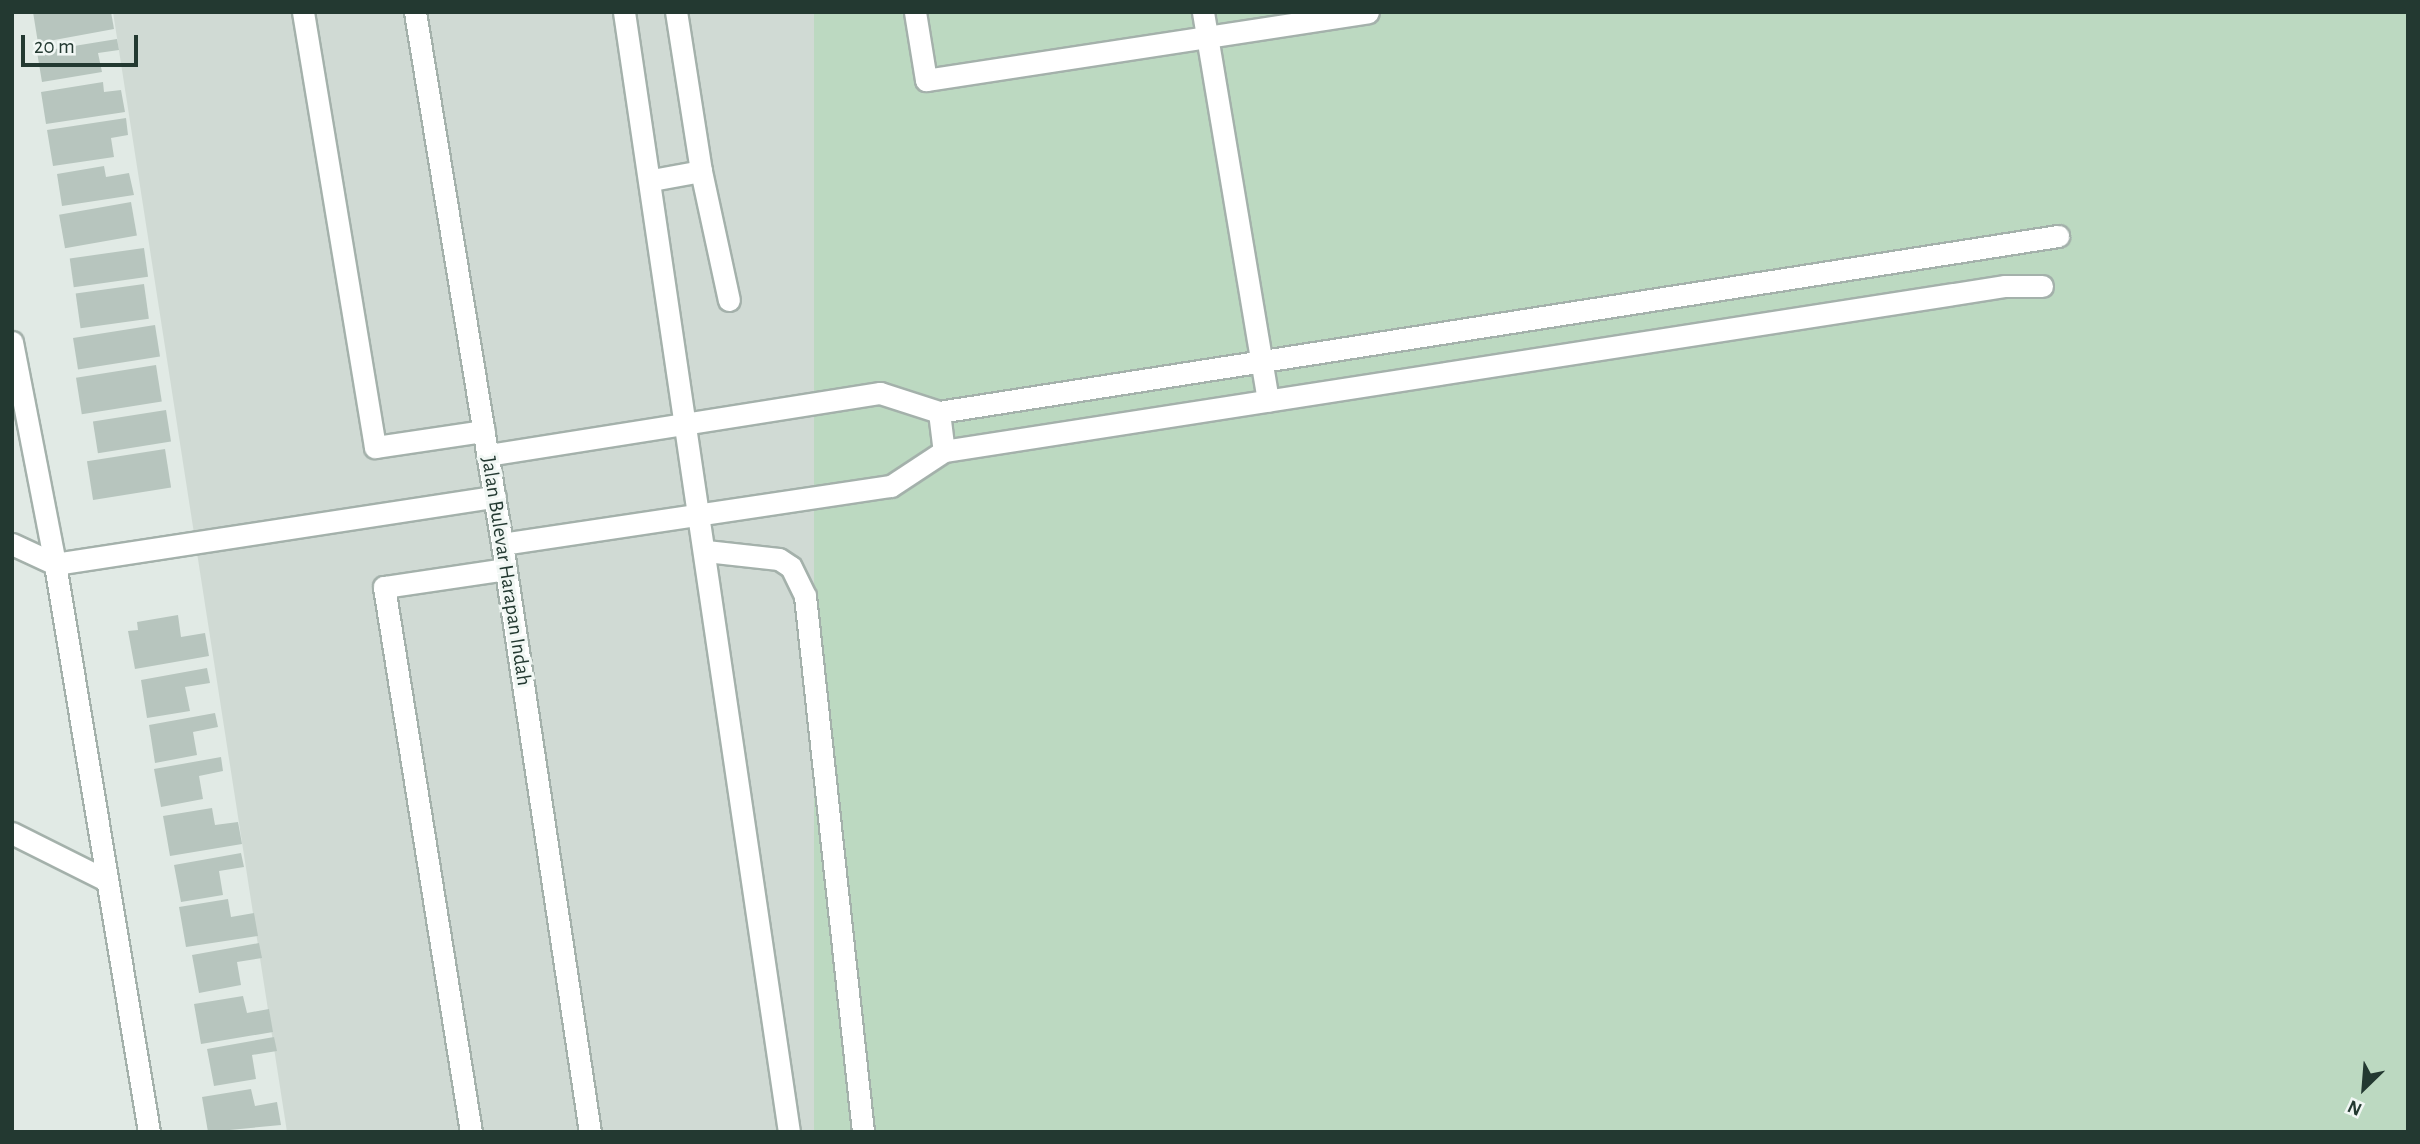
<!DOCTYPE html>
<style>
body{margin:0}
#map{position:relative;width:2420px;height:1144px;overflow:hidden;background:#e1eae5;font-family:"Alegreya Sans",sans-serif}
div>[style]{position:absolute}
[style*='--x']{left:calc(var(--x)*1px);top:calc(var(--y)*1px);width:calc(var(--w)*1px);rotate:calc(var(--a)*1deg)}
.built>*{inset:0;background:#d0dad4}
.green>*{inset:0;background:#bcd9c1;transform-origin:0 0}
.building>*{inset:0;background:#b7c5be;transform-origin:0 0}
.roads{filter:drop-shadow(2px 0 #a4b1ab) drop-shadow(-2px 0 #a4b1ab) drop-shadow(0 2px #a4b1ab) drop-shadow(0 -2px #a4b1ab)}
.minor>*{height:21px;margin:-10.5px;padding:0 10.5px;transform-origin:10.5px;border-radius:10.5px;background:#fff}
span{translate:-50% -50%;white-space:nowrap;text-align:center;line-height:1.15;-webkit-text-stroke:6px #f1f7f4;paint-order:stroke}
.street-label{font-size:21px;color:#233931}
.frame{position:absolute;inset:0;border:14px solid #233931;pointer-events:none}
.north{position:absolute;left:2329px;top:1053px;width:70px;height:70px;-webkit-text-stroke:5px #f1f7f4;paint-order:stroke;rotate:205deg;font-size:19px;font-weight:700;line-height:28px;text-align:center;color:#233931}
.north::after{content:'';display:block;margin:auto;width:24px;height:32px;background:#233931;clip-path:polygon(50% 0,100% 100%,50% 72%,0 100%)}
.scale{position:absolute;left:21px;top:35px;width:117px;height:32px;box-sizing:border-box;border:4px solid #233931;border-top:0;padding-left:9px;font-size:21px;line-height:24px;white-space:nowrap;color:#233931;-webkit-text-stroke:5px #f1f7f4;paint-order:stroke}
</style>
<div id="map">
<div class="built">
<div style="clip-path:polygon(113px 12px,814px 12px,993px 1132px,287px 1132px)"></div>
</div>
<div class="green">
<div style="left:814px;top:12px;width:1594px;height:1134px"></div>
</div>
<div class="building">
<div style="clip-path:polygon(33px 12px,111px 12px,114px 29px,38px 43px)"></div>
<div style="clip-path:polygon(117px 39px,119px 50px,98px 53px,102px 72px,42px 82px,37px 52px)"></div>
<div style="clip-path:polygon(103px 82px,104px 92px,121px 90px,125px 112px,46px 124px,41px 92px)"></div>
<div style="clip-path:polygon(126px 118px,128px 135px,111px 138px,114px 157px,53px 166px,47px 130px)"></div>
<div style="clip-path:polygon(104px 166px,106px 177px,129px 173px,134px 195px,62px 206px,57px 174px)"></div>
<div style="left:131px;top:202px;width:34px;height:73px;rotate:80deg"></div>
<div style="left:144px;top:248px;width:29px;height:75px;rotate:82deg"></div>
<div style="left:144px;top:284px;width:35px;height:69px;rotate:82deg"></div>
<div style="left:155px;top:325px;width:32px;height:83px;rotate:81deg"></div>
<div style="left:156px;top:365px;width:37px;height:81px;rotate:81deg"></div>
<div style="left:166px;top:410px;width:32px;height:74px;rotate:81deg"></div>
<div style="left:165px;top:449px;width:39px;height:79px;rotate:81deg"></div>
<div style="clip-path:polygon(178px 615px,181px 637px,205px 633px,209px 656px,135px 669px,128px 631px,138px 630px,137px 622px)"></div>
<div style="clip-path:polygon(207px 668px,210px 683px,185px 687px,190px 711px,147px 718px,141px 680px)"></div>
<div style="clip-path:polygon(215px 713px,218px 727px,193px 732px,197px 755px,155px 763px,149px 725px)"></div>
<div style="clip-path:polygon(221px 757px,223px 771px,199px 776px,203px 799px,161px 807px,154px 769px)"></div>
<div style="clip-path:polygon(212px 808px,215px 825px,238px 822px,242px 844px,170px 856px,163px 816px)"></div>
<div style="clip-path:polygon(241px 853px,244px 867px,219px 871px,223px 895px,181px 902px,174px 865px)"></div>
<div style="clip-path:polygon(228px 899px,231px 917px,254px 913px,258px 936px,186px 947px,179px 907px)"></div>
<div style="clip-path:polygon(259px 943px,262px 958px,237px 962px,241px 985px,199px 993px,192px 955px)"></div>
<div style="clip-path:polygon(243px 996px,247px 1013px,269px 1009px,273px 1032px,201px 1044px,194px 1004px)"></div>
<div style="clip-path:polygon(274px 1037px,277px 1051px,252px 1055px,256px 1079px,214px 1086px,207px 1049px)"></div>
<div style="clip-path:polygon(251px 1089px,255px 1106px,277px 1102px,281px 1125px,208px 1132px,202px 1097px)"></div>
</div>
<div class="roads">
<div class="minor">
<div style="--x:303;--y:12;--w:441;--a:80.6"></div>
<div style="--x:375;--y:447;--w:110;--a:-8.4"></div>
<div style="--x:415;--y:12;--w:539;--a:80.71"></div>
<div style="--x:502;--y:544;--w:595;--a:81.49"></div>
<div style="--x:624;--y:12;--w:1132;--a:81.62"></div>
<div style="--x:915;--y:12;--w:69;--a:80.8"></div>
<div style="--x:926;--y:80;--w:447;--a:-8.7"></div>
<div style="--x:1203;--y:12;--w:394;--a:80.5"></div>
<div style="--x:701;--y:171;--w:132;--a:77.8"></div>
<div style="--x:652;--y:180;--w:50;--a:-10.4"></div>
<div style="--x:701;--y:171;--w:161;--a:-98.9"></div>
<div style="--x:12;--y:342;--w:226;--a:79"></div>
<div style="--x:55;--y:564;--w:576;--a:80.6"></div>
<div style="--x:939;--y:412;--w:39;--a:83"></div>
<div style="--x:488;--y:455;--w:397;--a:-9"></div>
<div style="--x:880;--y:393;--w:62;--a:17.9"></div>
<div style="--x:939;--y:412;--w:1133;--a:-8.94"></div>
<div style="--x:12;--y:544;--w:47;--a:24.9"></div>
<div style="--x:55;--y:564;--w:445;--a:-8.7"></div>
<div style="--x:502;--y:544;--w:393;--a:-8.5"></div>
<div style="--x:891;--y:486;--w:64;--a:-33.4"></div>
<div style="--x:944;--y:451;--w:1074;--a:-8.84"></div>
<div style="--x:2005;--y:286;--w:37;--a:0"></div>
<div style="--x:706;--y:551;--w:73;--a:6.3"></div>
<div style="--x:779;--y:559;--w:14;--a:34"></div>
<div style="--x:791;--y:567;--w:32;--a:64"></div>
<div style="--x:805;--y:596;--w:539;--a:83.82"></div>
<div style="--x:12;--y:833;--w:103;--a:26.6"></div>
<div style="--x:471;--y:1132;--w:552;--a:-99.07"></div>
<div style="--x:384;--y:587;--w:123;--a:-8.4"></div>
</div>
</div>
<div class="street-label">
<span style="left:506px;top:571px;rotate:81deg">Jalan Bulevar Harapan Indah</span>
</div>
<div class="frame"></div>
<div class="north">N</div>
<div class="scale">20 m</div>
</div>
